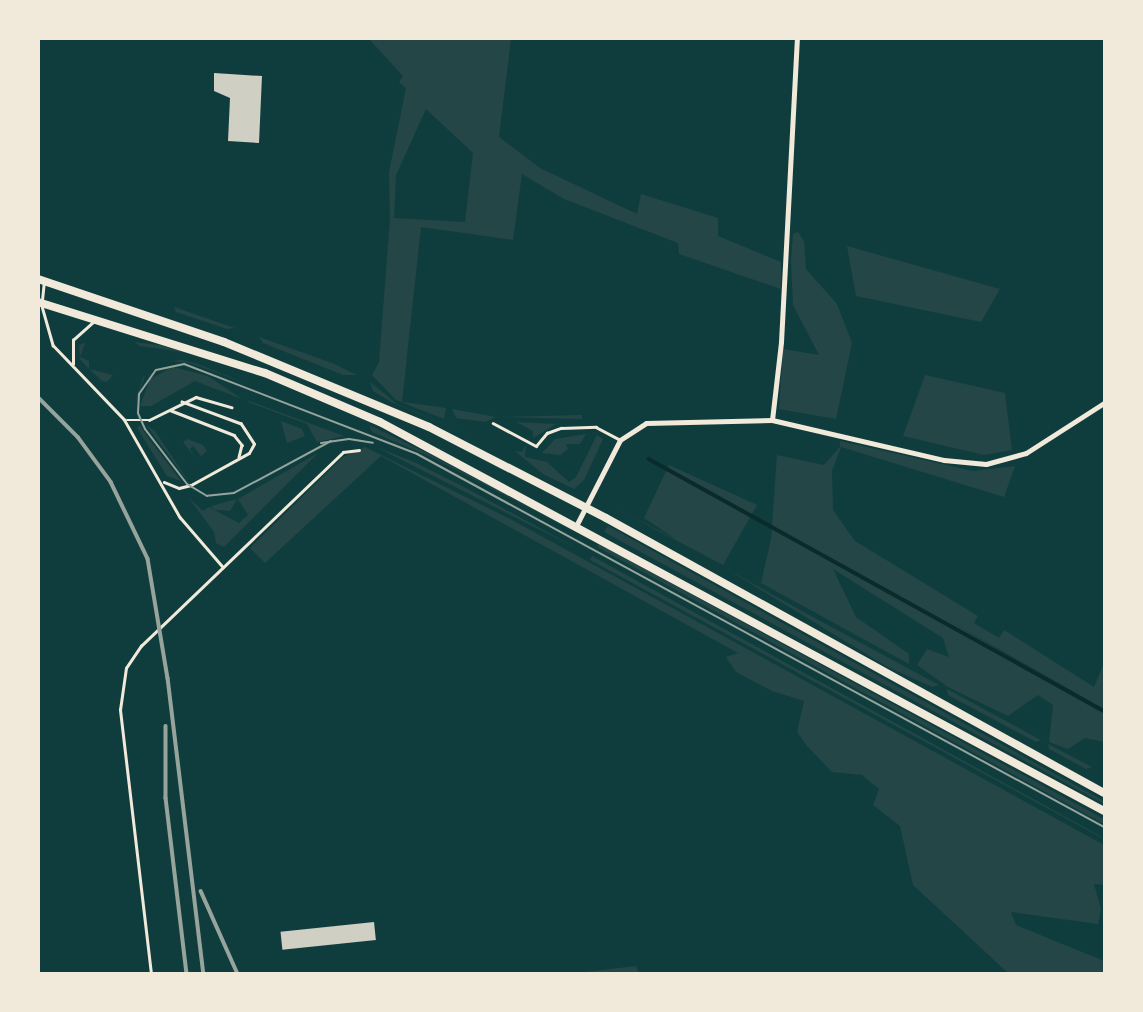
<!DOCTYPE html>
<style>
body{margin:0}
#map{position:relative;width:1143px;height:1012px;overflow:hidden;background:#0f3d3e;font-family:"Roboto Condensed",sans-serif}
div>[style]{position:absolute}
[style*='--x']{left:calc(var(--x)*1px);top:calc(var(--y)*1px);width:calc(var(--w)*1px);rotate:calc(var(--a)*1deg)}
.green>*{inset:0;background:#244646}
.stream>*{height:3.5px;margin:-1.75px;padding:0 1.75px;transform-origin:1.75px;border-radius:1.75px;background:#0a2a2b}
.building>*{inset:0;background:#cfcfc3;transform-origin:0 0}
.service>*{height:2.5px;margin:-1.25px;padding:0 1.25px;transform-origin:1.25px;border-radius:1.25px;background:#f1e9da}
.minor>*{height:5px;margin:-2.5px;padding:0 2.5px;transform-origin:2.5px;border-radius:2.5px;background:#f1e9da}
.primary>*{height:8px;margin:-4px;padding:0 4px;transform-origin:4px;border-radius:4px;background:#f1e9da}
.tram>*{height:2px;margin:-1px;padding:0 1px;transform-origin:1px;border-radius:1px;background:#97a49c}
.rail>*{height:3.5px;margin:-1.75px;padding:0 1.75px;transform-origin:1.75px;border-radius:1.75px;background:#97a49c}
span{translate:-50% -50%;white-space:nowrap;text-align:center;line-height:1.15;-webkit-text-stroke:7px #f1e9da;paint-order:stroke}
.frame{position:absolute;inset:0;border:40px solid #f1e9da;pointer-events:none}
</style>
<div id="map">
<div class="green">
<div style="clip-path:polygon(evenodd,369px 39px,511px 39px,499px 137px,540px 168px,637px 214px,641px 194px,718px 218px,718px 236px,781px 262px,781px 289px,679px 254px,678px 243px,564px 199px,522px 174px,513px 240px,421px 227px,402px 402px,446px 408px,444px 419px,396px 400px,372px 375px,379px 362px,390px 218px,389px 172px,406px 88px,399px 82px,403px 76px,369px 39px,426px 109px,473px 153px,465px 222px,394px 218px,396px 175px,426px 109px)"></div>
<div style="clip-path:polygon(798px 232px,804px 241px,806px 269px,837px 304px,852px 343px,836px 419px,779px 409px,783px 349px,819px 355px,793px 305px,791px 260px,793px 234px)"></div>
<div style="clip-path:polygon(847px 246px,1000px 289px,981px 322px,856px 296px)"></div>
<div style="clip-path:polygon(174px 307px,235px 328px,227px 329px,176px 312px)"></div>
<div style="clip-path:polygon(259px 337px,332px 363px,357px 375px,343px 375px,263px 343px)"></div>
<div style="clip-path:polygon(134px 342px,159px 345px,189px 353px,140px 346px)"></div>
<div style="clip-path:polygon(85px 343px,80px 357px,89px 361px,89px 369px,113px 375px,107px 382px,102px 381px,85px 365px,80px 359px,79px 345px)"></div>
<div style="clip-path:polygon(171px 361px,182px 360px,195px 363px,248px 384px,190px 363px,171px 361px,145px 376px,134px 406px,143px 377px)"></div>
<div style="clip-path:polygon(173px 367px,208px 376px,242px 399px,195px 381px,151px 406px,140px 406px,150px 379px)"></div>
<div style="clip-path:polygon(925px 375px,1005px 393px,1012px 450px,984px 455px,903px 436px)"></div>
<div style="clip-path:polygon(370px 382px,397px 404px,483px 441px,391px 402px,373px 391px)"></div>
<div style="clip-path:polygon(248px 402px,249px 401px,344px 436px,317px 442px,307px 424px)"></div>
<div style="clip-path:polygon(452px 409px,496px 417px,582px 415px,582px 419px,496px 417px,485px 422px,456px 418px)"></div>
<div style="clip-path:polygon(281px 421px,302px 429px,305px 436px,287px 443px)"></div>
<div style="clip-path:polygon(516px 422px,556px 424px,533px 438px,533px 431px)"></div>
<div style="clip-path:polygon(140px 425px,146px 435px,181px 481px,167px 476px,137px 428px)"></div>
<div style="clip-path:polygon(146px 425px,155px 431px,187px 479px,187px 480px)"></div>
<div style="clip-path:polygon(369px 425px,425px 452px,589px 539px,431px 457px,372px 432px)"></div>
<div style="clip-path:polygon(586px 434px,580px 444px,566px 444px,568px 449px,560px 455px,542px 453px,555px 439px)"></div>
<div style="clip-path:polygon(597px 435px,603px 439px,584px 480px,574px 489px,543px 474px,515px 451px,522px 452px,526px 445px,525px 457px,547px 462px,569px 482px,576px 477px)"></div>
<div style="clip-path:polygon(187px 439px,203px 445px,207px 451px,201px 456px,193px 446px,190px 449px,196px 459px,183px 442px)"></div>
<div style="clip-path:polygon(840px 441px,973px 471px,1015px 466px,1004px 497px,841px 447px,832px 471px,833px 510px,855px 541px,978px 616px,974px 623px,999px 638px,1004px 630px,1094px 687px,1104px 663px,1104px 709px,946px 619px,1104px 712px,1104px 742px,1085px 738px,1068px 749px,1049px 742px,1053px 705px,1038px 695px,1008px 716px,948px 687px,917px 665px,927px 649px,949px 657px,943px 638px,833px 569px,856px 617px,909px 654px,909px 664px,761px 583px,771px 539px,777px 455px,824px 465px,840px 447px)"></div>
<div style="clip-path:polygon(365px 447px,512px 520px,1104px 845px,1104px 885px,1094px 884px,1101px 909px,1098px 924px,1011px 912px,1016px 925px,1104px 961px,1104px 973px,1008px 973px,913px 885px,900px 826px,873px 805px,879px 789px,862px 775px,832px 772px,807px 746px,797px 732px,804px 701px,772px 691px,736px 672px,726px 657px,738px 653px,381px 456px,265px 563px,250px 548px,343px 457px)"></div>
<div style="clip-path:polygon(376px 447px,414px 462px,466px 488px,582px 551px)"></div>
<div style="clip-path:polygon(318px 453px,224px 547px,216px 543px,214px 532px,189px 498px,203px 511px,209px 507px,239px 523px,248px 515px,238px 499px)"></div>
<div style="clip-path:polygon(669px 465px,757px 505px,723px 565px,615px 508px,676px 539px,644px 518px)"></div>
<div style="clip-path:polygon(237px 499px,230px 511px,214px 510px,211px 506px)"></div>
<div style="clip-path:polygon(608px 526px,1104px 801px,1104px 804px,604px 532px)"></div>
<div style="clip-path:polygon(599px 544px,1104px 819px,1104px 824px,597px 547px)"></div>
<div style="clip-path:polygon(592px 556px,1104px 838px,1104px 839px,590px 560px)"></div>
<div style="clip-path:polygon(725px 568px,811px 616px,939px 685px,932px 687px,886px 666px)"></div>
<div style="clip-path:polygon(947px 690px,947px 689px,1041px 740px,1036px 742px,948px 695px)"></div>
<div style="clip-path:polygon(1048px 744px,1092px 767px,1086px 769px,1049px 749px)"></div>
<div style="clip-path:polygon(636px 966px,639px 973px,577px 973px)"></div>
</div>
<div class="stream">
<div style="--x:649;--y:459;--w:520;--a:28.98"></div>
</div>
<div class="building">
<div style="clip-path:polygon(214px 73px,262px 76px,259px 143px,228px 141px,230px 98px,214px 91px)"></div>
<div style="left:374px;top:922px;width:18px;height:94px;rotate:84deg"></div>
</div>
<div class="service">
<div style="--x:42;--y:300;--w:18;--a:-84"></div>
<div style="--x:42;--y:306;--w:41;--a:74.2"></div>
<div style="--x:53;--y:345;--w:103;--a:46.2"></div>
<div style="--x:124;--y:419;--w:113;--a:60.3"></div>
<div style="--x:180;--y:517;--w:66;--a:49.3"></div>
<div style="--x:73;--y:364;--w:24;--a:-90"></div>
<div style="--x:73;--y:340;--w:27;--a:-42"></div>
<div style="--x:170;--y:410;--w:69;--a:21.3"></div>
<div style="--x:234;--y:435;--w:13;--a:51"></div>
<div style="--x:242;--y:445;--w:12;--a:104"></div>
<div style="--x:127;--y:420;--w:22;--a:0"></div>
<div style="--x:149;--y:420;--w:52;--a:-26.1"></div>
<div style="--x:196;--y:397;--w:37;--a:16"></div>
<div style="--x:493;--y:423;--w:49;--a:28.1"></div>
<div style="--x:536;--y:446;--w:17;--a:-50"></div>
<div style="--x:547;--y:433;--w:15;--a:-20"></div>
<div style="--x:561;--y:428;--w:35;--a:-2"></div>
<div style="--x:596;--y:427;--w:27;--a:28"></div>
<div style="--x:164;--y:482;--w:16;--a:22"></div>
<div style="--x:179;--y:488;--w:12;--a:-14"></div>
<div style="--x:191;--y:485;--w:66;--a:-28.9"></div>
<div style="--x:249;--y:453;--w:10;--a:-61"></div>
<div style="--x:254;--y:444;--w:24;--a:-123"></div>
<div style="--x:241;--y:424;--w:63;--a:-159.6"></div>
<div style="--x:151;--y:974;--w:266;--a:-96.7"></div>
<div style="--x:120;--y:710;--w:42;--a:-81.9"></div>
<div style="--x:126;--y:668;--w:27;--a:-56"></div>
<div style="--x:141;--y:646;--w:280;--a:-43.8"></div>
<div style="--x:343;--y:452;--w:16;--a:-7"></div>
</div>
<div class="minor">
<div style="--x:772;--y:420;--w:79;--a:-83.4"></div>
<div style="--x:781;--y:342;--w:304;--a:-87"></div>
<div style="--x:577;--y:524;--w:94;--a:-62.9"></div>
<div style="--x:620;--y:440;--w:31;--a:-33"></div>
<div style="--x:646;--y:423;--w:126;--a:-1.4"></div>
<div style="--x:772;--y:420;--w:177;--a:13.1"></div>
<div style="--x:944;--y:460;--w:42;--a:5.4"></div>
<div style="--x:986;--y:464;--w:41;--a:-15.4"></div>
<div style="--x:1026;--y:453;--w:93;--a:-32.7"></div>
</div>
<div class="primary">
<div style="--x:38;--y:279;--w:196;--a:18.7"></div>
<div style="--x:224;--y:342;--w:222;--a:22.5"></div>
<div style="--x:429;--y:427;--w:199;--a:27.2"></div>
<div style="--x:606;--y:518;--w:569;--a:28.91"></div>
<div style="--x:38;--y:302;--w:238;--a:17.4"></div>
<div style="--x:265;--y:373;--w:125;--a:23.1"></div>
<div style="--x:380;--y:422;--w:822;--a:28.25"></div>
</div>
<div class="tram">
<div style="--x:331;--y:441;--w:110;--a:151.8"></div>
<div style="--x:234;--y:493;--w:27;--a:174"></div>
<div style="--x:207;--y:496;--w:23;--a:-149"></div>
<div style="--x:187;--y:484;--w:69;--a:-127.4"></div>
<div style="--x:145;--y:429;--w:17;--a:-114"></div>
<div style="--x:138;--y:413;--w:19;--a:-87"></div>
<div style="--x:139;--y:394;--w:29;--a:-55"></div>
<div style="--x:156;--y:370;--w:29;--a:-12"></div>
<div style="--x:184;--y:364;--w:250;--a:21.1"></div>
<div style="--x:417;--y:454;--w:782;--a:28.5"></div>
<div style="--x:321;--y:443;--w:28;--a:-8"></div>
<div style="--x:349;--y:439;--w:24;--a:9"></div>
</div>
<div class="rail">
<div style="--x:38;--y:397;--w:57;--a:45"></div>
<div style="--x:78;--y:437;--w:56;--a:53.7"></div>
<div style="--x:111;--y:482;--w:85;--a:64.3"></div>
<div style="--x:148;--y:559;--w:121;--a:80.5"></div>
<div style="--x:168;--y:678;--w:298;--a:83.1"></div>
<div style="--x:166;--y:726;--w:72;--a:90"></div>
<div style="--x:166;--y:798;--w:177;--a:83.2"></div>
<div style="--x:201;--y:891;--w:91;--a:66"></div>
</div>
<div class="frame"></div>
</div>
